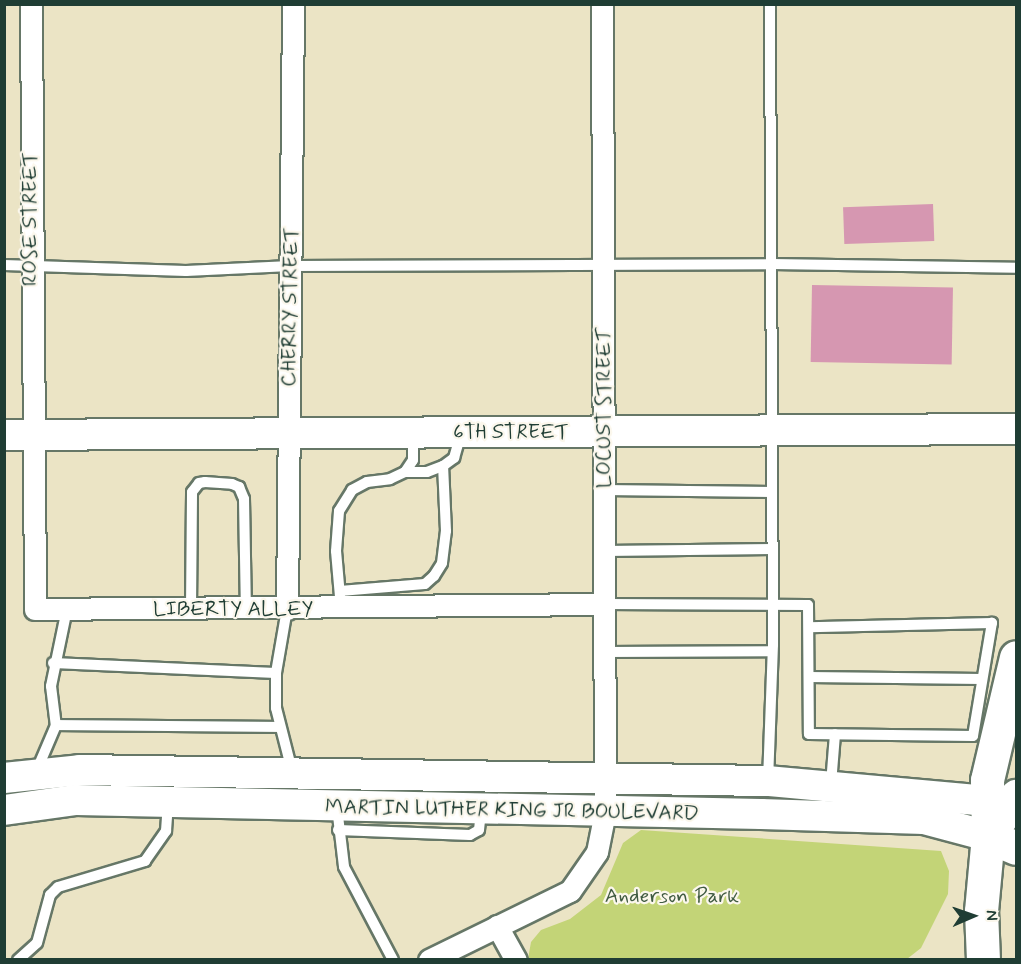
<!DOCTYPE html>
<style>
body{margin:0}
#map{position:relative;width:1021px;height:964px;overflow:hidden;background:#ebe4c5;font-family:Mynerve,sans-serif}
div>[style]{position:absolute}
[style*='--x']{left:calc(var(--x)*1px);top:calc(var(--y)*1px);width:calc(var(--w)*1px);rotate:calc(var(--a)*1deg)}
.green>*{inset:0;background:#c3d477}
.building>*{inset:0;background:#d697b1;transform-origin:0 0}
.roads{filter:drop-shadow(2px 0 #667767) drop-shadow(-2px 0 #667767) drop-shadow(0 2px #667767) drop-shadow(0 -2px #667767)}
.lane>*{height:10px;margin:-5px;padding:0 5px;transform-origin:5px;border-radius:5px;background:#fff}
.street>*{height:21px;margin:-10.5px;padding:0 10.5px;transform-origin:10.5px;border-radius:10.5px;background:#fff}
.secondary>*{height:30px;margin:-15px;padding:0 15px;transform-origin:15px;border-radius:15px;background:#fff}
.primary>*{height:33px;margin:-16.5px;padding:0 16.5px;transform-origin:16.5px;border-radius:16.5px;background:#fff}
.highway>*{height:33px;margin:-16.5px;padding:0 16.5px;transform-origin:16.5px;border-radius:16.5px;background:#fff}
span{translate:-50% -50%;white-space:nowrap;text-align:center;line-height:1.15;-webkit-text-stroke:4.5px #fbf7ec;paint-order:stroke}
.street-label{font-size:21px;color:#1f3d34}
.park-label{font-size:21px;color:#405b41}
.frame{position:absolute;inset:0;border:6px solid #1f3d34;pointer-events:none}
.north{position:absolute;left:943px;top:886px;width:60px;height:60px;-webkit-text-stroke:4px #fbf7ec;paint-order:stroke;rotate:88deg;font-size:16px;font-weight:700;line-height:24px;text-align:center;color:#1f3d34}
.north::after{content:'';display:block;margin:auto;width:21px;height:27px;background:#1f3d34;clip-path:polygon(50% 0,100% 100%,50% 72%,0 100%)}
</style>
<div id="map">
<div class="green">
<div style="clip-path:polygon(641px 830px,941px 851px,949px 871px,948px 894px,921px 948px,907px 959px,528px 959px,531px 942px,541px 930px,570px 919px,601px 895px,623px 843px)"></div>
</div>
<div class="building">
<div style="left:933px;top:204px;width:37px;height:90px;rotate:88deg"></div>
<div style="left:812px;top:285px;width:141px;height:77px;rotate:1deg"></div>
</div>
<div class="roads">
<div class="lane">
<div style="--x:4;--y:265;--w:182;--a:1.9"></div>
<div style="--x:186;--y:271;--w:104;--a:-2.8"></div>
<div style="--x:290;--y:266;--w:482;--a:-0.2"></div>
<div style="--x:772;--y:264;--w:244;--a:0.9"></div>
<div style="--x:405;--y:472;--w:22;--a:0"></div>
<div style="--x:427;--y:472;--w:17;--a:-21"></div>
<div style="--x:443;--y:466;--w:14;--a:-36"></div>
<div style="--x:454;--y:458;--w:25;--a:-74"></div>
<div style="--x:604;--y:490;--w:168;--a:0.7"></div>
<div style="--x:605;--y:551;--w:167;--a:-0.7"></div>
<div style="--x:340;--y:591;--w:85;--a:-4.7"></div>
<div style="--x:425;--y:584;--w:12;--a:-42"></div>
<div style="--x:434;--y:576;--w:15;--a:-58"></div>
<div style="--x:442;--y:563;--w:32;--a:-83"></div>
<div style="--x:446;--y:531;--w:65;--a:-92.6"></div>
<div style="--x:605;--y:604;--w:203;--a:0.3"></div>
<div style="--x:808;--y:605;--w:129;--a:89.6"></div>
<div style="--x:809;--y:734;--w:164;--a:0.7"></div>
<div style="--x:973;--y:736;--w:115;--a:-80.5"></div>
<div style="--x:992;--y:623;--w:183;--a:178.7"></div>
<div style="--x:341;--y:608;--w:57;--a:-95"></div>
<div style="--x:336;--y:551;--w:40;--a:-85.7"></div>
<div style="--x:339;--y:511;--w:25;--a:-58"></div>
<div style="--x:352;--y:490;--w:17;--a:-28"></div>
<div style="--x:367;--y:482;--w:23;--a:-7"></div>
<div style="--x:390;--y:479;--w:17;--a:-25"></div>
<div style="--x:405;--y:472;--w:14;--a:-56"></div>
<div style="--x:413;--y:460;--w:26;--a:-90"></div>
<div style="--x:67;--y:609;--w:79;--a:101.7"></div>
<div style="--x:51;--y:686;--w:39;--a:83"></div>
<div style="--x:56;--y:725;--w:224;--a:0.5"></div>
<div style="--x:191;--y:609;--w:117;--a:-89.5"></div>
<div style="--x:192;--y:492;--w:11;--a:-52"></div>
<div style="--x:199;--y:483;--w:6;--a:-9"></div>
<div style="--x:205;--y:482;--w:27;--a:4"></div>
<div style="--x:232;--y:484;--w:8;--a:23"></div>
<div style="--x:239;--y:487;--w:13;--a:67"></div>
<div style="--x:244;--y:499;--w:110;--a:89"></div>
<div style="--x:287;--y:609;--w:65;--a:99.8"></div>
<div style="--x:276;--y:673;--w:35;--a:90"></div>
<div style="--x:276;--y:708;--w:65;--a:75.7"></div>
<div style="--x:605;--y:652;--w:167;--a:-0.3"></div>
<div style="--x:53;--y:663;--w:223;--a:2.6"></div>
<div style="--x:809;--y:677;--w:173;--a:0.7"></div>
<div style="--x:36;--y:772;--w:51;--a:-66.9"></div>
<div style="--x:768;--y:781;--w:136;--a:-87.9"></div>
<div style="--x:773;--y:645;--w:641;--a:-90.27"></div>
<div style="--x:831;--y:784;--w:50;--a:-85.4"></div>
<div style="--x:337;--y:807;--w:60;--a:83.3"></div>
<div style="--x:344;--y:867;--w:105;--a:62.2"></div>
<div style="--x:338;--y:830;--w:132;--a:2.2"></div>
<div style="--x:470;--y:835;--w:10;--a:-29"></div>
<div style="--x:479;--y:830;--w:20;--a:-84"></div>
<div style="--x:18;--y:960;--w:25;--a:-42"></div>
<div style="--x:37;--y:943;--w:50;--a:-74.8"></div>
<div style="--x:50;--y:895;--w:11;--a:-45"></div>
<div style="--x:58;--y:887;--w:91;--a:-16.6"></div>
<div style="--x:145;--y:861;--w:37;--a:-55"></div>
<div style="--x:166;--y:831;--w:28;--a:-86"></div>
</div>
<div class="street">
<div style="--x:31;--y:4;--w:605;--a:89.62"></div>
<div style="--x:35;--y:609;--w:570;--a:-0.5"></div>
<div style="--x:287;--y:609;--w:605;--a:-89.43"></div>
<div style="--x:497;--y:926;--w:39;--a:61"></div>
<div style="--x:429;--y:960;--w:157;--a:-26.1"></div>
<div style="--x:570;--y:891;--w:47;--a:-55.3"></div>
<div style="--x:597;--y:852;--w:41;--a:-78.7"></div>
<div style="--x:605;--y:812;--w:808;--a:-90.21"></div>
</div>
<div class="secondary">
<div style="--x:4;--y:435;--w:1012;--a:-0.34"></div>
<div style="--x:4;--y:778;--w:76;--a:-6"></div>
<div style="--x:80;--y:770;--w:688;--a:0.92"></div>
<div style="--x:768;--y:781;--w:219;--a:5.2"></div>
<div style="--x:4;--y:810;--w:73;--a:-7.9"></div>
<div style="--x:76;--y:800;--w:685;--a:1.17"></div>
<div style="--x:761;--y:814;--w:163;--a:1.8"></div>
<div style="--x:924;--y:819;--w:66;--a:14.9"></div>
</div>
<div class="primary">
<div style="--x:988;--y:836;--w:30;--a:23"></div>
</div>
<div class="highway">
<div style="--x:988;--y:836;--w:49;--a:-55"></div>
<div style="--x:983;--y:960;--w:49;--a:-92.3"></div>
<div style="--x:981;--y:911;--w:75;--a:-84.7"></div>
<div style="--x:988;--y:836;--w:56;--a:-91"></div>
<div style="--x:987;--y:780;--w:126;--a:-76.7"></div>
</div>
</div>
<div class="street-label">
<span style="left:30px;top:219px;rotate:-90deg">ROSE STREET</span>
<span style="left:290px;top:307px;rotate:-89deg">CHERRY STREET</span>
<span style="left:604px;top:408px;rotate:-90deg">LOCUST STREET</span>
<span style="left:511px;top:432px">6TH STREET</span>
<span style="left:233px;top:609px">LIBERTY ALLEY</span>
<span style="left:512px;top:810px;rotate:1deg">MARTIN LUTHER KING JR BOULEVARD</span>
</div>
<div class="park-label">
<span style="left:672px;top:896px">Anderson Park</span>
</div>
<div class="frame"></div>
<div class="north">N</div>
</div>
